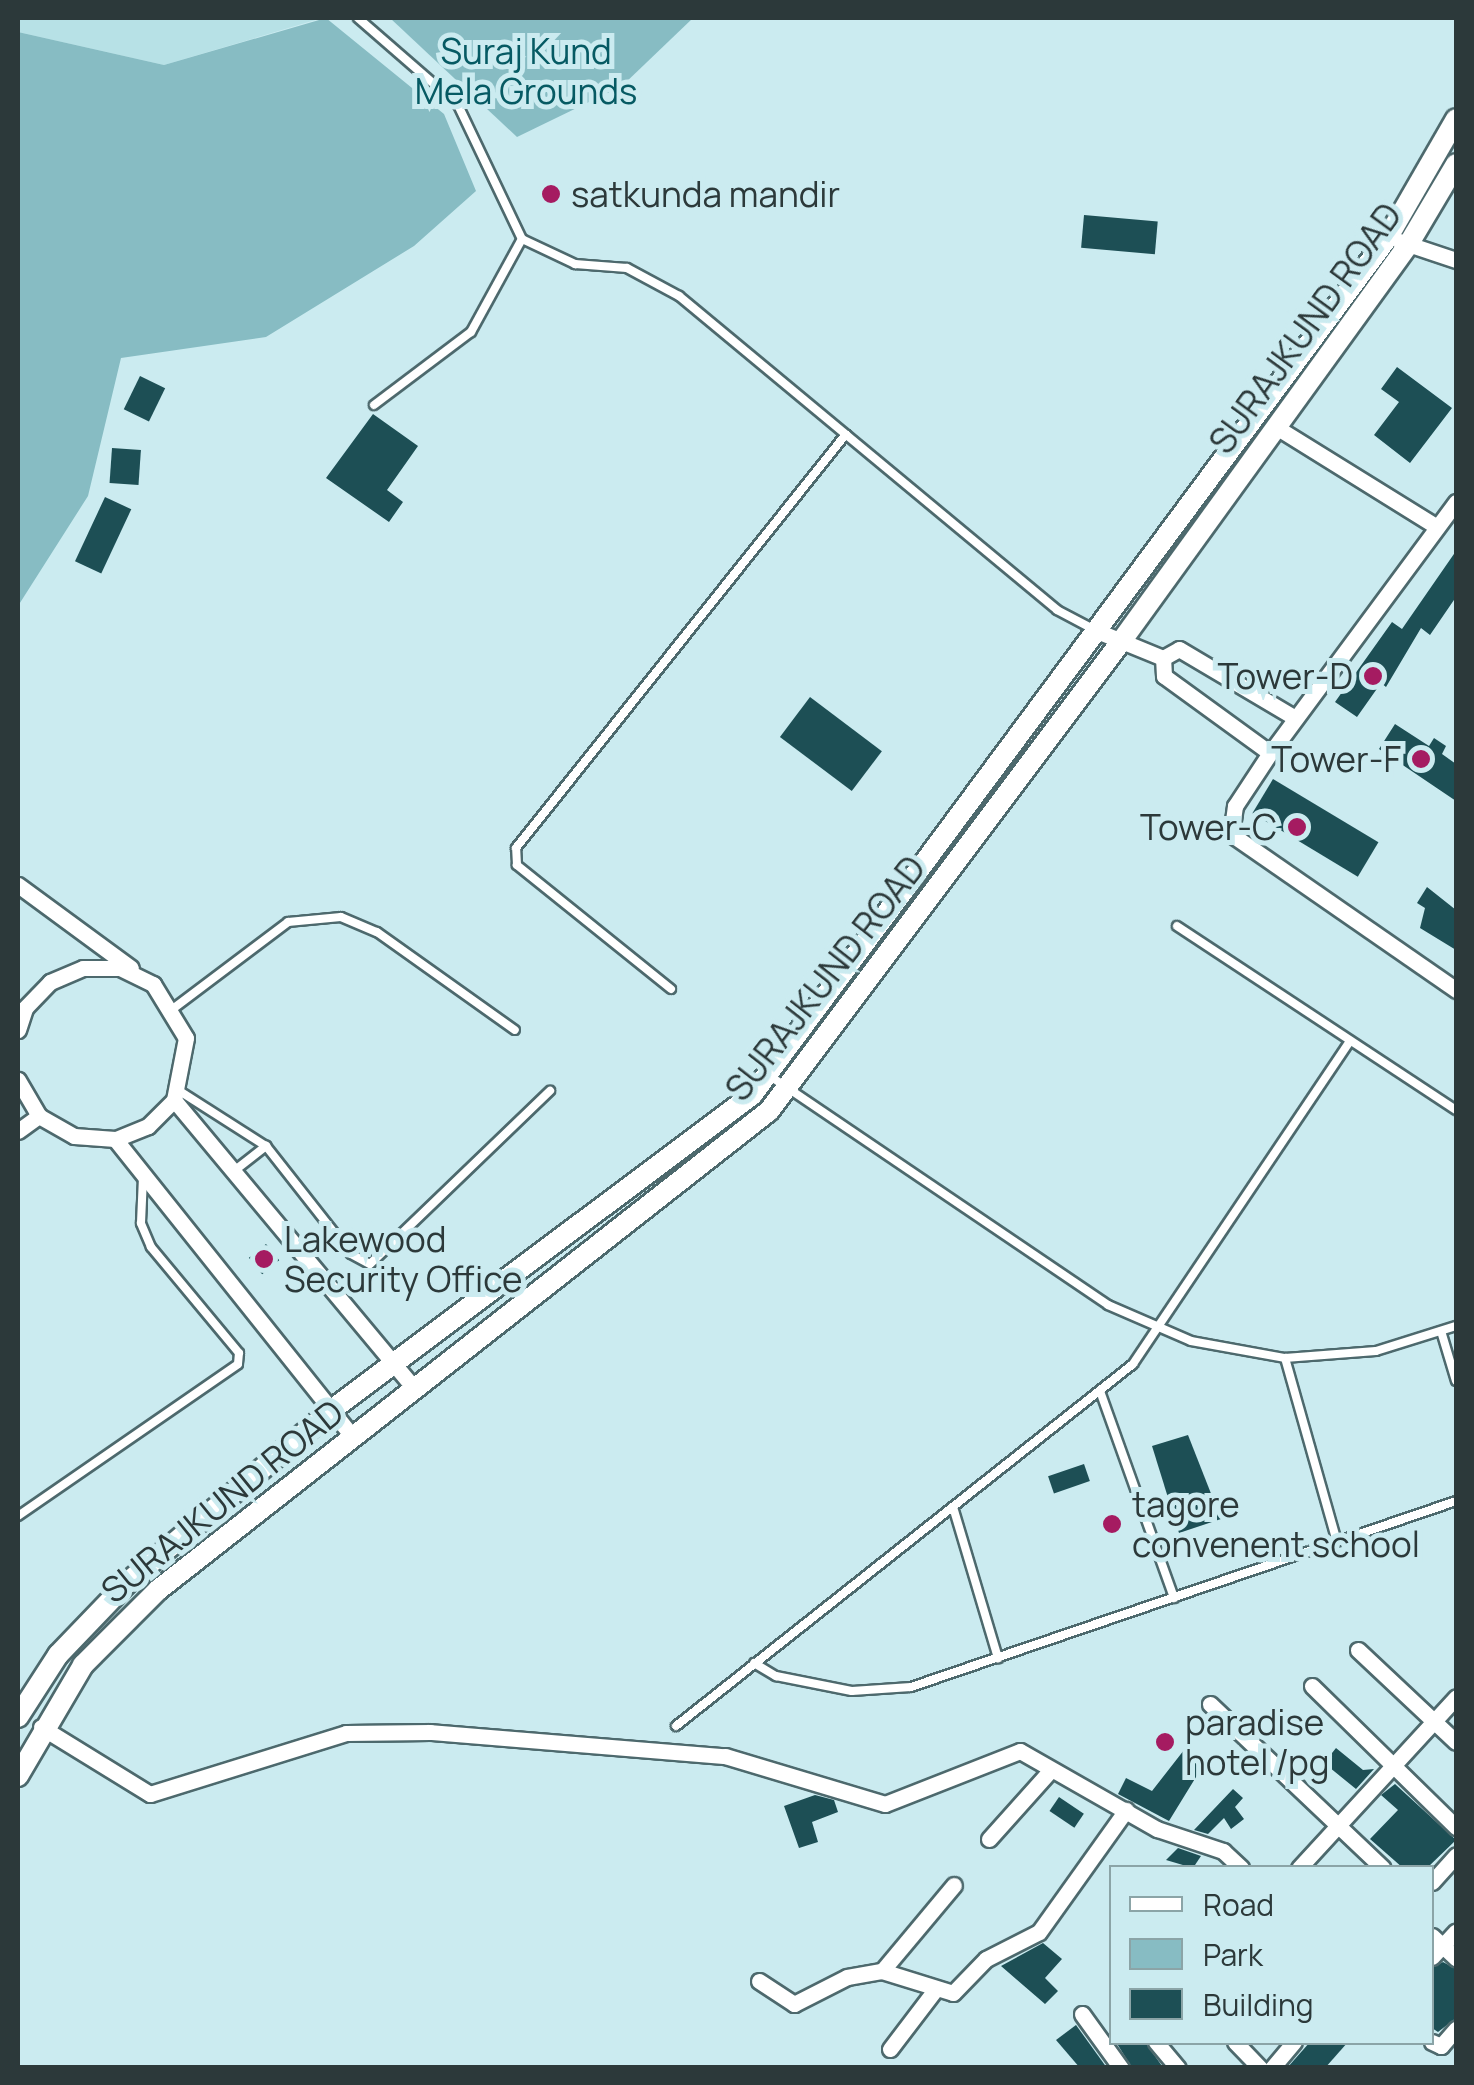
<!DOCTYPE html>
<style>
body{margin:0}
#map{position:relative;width:1474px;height:2085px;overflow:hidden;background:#cbebf0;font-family:Manrope,sans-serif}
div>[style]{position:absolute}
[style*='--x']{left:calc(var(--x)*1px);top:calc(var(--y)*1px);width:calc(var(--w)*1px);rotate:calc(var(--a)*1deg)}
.built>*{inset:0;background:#b7e1e6}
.green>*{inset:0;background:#87bcc3}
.building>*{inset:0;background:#1d4f55;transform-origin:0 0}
.roads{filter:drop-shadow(2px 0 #4d696d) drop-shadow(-2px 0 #4d696d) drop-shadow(0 2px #4d696d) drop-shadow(0 -2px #4d696d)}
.lane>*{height:8px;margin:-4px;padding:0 4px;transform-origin:4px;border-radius:4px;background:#fff}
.street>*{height:15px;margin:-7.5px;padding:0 7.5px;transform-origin:7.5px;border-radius:7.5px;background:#fff}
.secondary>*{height:20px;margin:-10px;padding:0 10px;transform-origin:10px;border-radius:10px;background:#fff}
.dots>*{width:28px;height:28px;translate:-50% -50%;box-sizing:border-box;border:5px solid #cbebf0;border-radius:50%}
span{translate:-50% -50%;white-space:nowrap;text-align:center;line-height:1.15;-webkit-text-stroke:10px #cbebf0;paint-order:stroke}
.park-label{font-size:35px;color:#065a63}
.poi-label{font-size:35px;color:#2c393a}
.left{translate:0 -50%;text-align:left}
.right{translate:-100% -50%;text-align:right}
.street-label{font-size:35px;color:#2c393a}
.frame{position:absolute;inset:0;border:20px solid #2c393a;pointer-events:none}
.legend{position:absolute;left:1109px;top:1865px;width:325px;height:180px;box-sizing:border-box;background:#cbebf0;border:2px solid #8ba4a7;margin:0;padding:12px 18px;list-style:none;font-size:30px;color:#2c393a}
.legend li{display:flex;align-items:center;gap:20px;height:50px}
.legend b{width:50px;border:2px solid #8ba4a7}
</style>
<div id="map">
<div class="built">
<div style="clip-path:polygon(18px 18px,322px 18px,164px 65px,18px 32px)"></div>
</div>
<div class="green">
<div style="clip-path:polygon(326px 18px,444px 114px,476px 191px,414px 246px,266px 337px,121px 358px,88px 496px,18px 606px,18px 32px,164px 65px)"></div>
<div style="clip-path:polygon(390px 18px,693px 18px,622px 86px,517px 137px)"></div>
</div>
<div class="building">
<div style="left:1084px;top:215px;width:74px;height:33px;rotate:5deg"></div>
<div style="clip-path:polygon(1397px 367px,1452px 408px,1410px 463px,1374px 435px,1399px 402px,1381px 389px)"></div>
<div style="left:140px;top:376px;width:28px;height:37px;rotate:26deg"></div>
<div style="clip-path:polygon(373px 414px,418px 446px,387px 490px,403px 502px,389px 522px,326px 478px)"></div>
<div style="left:112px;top:448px;width:29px;height:35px;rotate:4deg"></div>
<div style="left:105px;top:497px;width:29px;height:71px;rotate:25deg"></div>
<div style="clip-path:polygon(1456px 551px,1456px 597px,1430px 635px,1421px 628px,1386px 687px,1381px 683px,1357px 717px,1335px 702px,1392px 622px,1402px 629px)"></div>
<div style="left:810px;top:697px;width:90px;height:50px;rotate:37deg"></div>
<div style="clip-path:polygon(1395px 724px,1429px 746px,1434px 738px,1446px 746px,1442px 754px,1456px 764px,1456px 801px,1379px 749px)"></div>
<div style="left:1273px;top:779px;width:123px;height:40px;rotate:31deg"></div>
<div style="clip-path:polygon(1427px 887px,1456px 910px,1456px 950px,1420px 928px,1425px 908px,1417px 903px)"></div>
<div style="left:266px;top:1244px;width:21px;height:22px;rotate:51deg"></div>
<div style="clip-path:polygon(1188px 1435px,1221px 1519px,1179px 1533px,1152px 1446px)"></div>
<div style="left:1084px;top:1464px;width:18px;height:38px;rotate:71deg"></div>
<div style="clip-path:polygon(1336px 1748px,1363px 1770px,1374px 1769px,1356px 1789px,1324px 1763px)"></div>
<div style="clip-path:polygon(1184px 1750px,1204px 1764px,1169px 1821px,1118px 1794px,1126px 1778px,1152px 1791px)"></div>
<div style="clip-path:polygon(1395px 1784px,1456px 1840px,1427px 1868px,1403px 1868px,1370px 1839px,1398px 1810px,1381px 1795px)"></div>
<div style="clip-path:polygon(1233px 1789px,1243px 1798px,1235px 1807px,1244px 1819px,1231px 1829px,1224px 1818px,1208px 1834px,1194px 1830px)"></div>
<div style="clip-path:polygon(815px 1795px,834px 1800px,838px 1812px,812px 1822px,818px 1842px,799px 1848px,784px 1806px)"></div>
<div style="left:1059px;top:1797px;width:30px;height:17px;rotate:34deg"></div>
<div style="clip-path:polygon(1178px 1848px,1201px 1856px,1193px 1868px,1166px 1860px)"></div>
<div style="clip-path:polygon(1043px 1943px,1062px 1959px,1045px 1978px,1058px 1991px,1045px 2004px,1001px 1966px)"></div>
<div style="clip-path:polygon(1443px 1962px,1456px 1969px,1456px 2018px,1438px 2032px,1432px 2028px,1432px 1968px)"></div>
<div style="clip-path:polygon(1076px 2025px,1107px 2068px,1080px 2068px,1056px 2040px)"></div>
<div style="clip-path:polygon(1116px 2042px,1145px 2042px,1162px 2066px,1132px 2068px)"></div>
<div style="clip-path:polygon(1310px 2042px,1348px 2042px,1325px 2068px,1287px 2068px)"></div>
</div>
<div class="roads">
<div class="lane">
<div style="--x:358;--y:18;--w:133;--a:41"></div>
<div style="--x:458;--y:105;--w:148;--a:64.5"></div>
<div style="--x:522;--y:239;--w:59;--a:25.3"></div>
<div style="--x:575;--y:264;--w:52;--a:4.4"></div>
<div style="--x:627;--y:268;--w:59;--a:28.3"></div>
<div style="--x:679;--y:296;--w:491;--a:39.7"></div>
<div style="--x:1057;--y:610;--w:41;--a:27.8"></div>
<div style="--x:374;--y:405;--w:121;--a:-37"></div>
<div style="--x:471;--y:332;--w:106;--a:-61.3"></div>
<div style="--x:1177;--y:926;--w:334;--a:33.4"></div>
<div style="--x:671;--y:989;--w:198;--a:-141.2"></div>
<div style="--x:517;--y:865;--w:17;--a:-93"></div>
<div style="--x:516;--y:848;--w:529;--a:-51.44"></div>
<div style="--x:174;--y:1008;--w:143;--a:-37"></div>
<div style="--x:288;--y:922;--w:53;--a:-5.4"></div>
<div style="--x:341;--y:917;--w:39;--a:23"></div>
<div style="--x:377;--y:932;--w:169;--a:35.4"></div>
<div style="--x:770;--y:1076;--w:408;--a:34.1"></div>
<div style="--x:1108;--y:1305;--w:90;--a:23.4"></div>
<div style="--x:1191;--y:1341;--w:96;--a:10.3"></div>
<div style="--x:1285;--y:1358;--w:91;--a:-4.4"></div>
<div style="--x:1376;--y:1351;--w:84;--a:-17.4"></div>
<div style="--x:178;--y:1090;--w:104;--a:32.5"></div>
<div style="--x:266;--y:1146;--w:137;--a:51.8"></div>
<div style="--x:351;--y:1254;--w:21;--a:28"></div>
<div style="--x:370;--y:1264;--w:250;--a:-43.9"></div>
<div style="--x:234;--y:1171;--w:41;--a:-38"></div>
<div style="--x:1441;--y:1331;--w:52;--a:73.3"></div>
<div style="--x:1285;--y:1358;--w:191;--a:74.2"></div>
<div style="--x:1100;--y:1391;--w:220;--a:70.3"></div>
<div style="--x:953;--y:1507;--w:158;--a:73.4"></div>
<div style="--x:18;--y:1516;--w:267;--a:-34.6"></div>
<div style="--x:238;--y:1364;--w:11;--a:-85"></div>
<div style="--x:239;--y:1353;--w:138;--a:-129.7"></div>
<div style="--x:151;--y:1247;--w:26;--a:-113"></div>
<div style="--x:141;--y:1223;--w:46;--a:-87.5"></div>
<div style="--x:754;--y:1663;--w:26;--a:31"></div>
<div style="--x:776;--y:1676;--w:77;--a:11.2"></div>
<div style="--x:852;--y:1691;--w:59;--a:-3.9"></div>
<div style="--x:911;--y:1687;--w:576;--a:-18.84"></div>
<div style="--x:676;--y:1726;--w:583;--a:-38.38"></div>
<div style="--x:1133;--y:1364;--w:389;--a:-56.1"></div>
</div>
<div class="street">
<div style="--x:1399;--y:241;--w:60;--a:18.4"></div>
<div style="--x:1276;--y:427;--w:186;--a:31.8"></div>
<div style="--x:1456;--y:502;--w:312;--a:126.5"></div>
<div style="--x:1270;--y:753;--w:64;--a:123.4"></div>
<div style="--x:1235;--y:806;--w:28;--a:98"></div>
<div style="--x:1231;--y:834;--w:274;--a:34.7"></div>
<div style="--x:1097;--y:631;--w:71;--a:22.2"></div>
<div style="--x:1270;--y:753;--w:131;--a:-144"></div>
<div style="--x:1164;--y:676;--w:18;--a:-93"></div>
<div style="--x:1163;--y:658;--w:18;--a:-29"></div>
<div style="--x:1179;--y:649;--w:135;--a:30.7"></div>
<div style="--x:18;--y:885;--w:140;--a:36.3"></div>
<div style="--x:18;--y:1030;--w:23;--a:-72"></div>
<div style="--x:25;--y:1008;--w:36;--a:-46"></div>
<div style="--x:50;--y:982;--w:36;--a:-23"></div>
<div style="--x:83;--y:968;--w:37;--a:0"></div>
<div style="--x:120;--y:968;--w:37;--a:26"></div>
<div style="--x:153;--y:984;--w:63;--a:58.6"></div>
<div style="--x:186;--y:1038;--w:63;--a:101"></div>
<div style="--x:174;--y:1100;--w:37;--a:135"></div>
<div style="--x:148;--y:1126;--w:35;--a:158"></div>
<div style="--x:115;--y:1139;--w:41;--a:-175.8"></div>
<div style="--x:74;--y:1136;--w:40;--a:-150.3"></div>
<div style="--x:39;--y:1116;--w:42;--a:-120.3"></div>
<div style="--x:174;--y:1100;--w:376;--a:50.2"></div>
<div style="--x:18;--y:1131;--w:26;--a:-36"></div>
<div style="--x:115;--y:1139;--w:379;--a:51.4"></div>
<div style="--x:1358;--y:1650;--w:134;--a:43.2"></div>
<div style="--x:1312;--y:1686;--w:202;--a:44.4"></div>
<div style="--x:1210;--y:1704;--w:238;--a:43.5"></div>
<div style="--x:41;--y:1727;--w:128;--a:31.6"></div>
<div style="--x:150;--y:1794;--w:205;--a:-17.3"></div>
<div style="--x:346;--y:1733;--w:84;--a:-0.7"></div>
<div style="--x:430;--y:1732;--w:296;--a:4.7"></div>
<div style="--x:725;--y:1756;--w:167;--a:16.7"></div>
<div style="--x:885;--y:1804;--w:145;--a:-21.4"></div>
<div style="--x:1020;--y:1751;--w:158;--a:29.7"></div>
<div style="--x:1157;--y:1829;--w:70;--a:18.4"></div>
<div style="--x:1223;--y:1851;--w:25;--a:43"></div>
<div style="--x:989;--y:1839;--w:90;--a:-48.2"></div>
<div style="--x:1299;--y:1868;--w:232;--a:-47.4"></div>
<div style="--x:1432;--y:1882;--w:36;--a:-48"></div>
<div style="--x:1432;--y:1936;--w:33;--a:43"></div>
<div style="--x:1432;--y:1957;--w:35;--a:-47"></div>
<div style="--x:882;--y:1971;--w:112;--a:-50.1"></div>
<div style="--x:759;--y:1981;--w:42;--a:33.3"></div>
<div style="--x:794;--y:2004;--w:59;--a:-27"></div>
<div style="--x:847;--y:1977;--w:36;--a:-10"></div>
<div style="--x:882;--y:1971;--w:74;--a:17.2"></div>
<div style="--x:953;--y:1993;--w:47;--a:-45.9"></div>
<div style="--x:986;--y:1959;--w:59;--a:-27"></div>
<div style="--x:1039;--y:1932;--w:150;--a:-54.5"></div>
<div style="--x:1082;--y:2014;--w:67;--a:54.2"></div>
<div style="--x:1156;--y:2042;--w:34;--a:50"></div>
<div style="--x:1235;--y:2042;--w:36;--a:46"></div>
<div style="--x:1432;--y:2042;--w:10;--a:24"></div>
<div style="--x:1441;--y:2046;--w:23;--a:-49"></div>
<div style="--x:890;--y:2049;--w:74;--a:-52.7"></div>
<div style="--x:1272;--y:2068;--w:34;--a:-50"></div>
</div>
<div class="secondary">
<div style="--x:18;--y:1717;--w:74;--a:-57.2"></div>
<div style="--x:58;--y:1655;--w:100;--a:-46.2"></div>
<div style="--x:127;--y:1583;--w:270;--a:-40.2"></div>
<div style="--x:333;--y:1409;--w:524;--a:-36.85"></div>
<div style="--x:752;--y:1095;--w:1068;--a:-53.45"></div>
<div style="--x:1388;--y:237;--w:136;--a:-60"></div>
<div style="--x:18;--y:1776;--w:129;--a:-59.6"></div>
<div style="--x:83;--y:1665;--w:106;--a:-45"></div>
<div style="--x:158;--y:1590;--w:776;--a:-38.1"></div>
<div style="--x:769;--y:1111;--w:585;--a:-53.13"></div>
<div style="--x:1120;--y:643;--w:491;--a:-54.1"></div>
<div style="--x:1408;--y:245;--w:94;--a:-59.3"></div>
</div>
</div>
<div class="dots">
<div style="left:551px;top:194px;background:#a51b61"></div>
<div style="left:1373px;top:676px;background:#a51b61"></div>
<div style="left:1421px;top:759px;background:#a51b61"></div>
<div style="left:1297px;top:827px;background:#a51b61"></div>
<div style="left:264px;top:1259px;background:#a51b61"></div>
<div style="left:1112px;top:1524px;background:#a51b61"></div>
<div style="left:1165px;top:1742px;background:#a51b61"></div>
</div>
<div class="park-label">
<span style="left:526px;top:71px">Suraj Kund<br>Mela Grounds</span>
</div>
<div class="poi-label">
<span class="left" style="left:571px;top:194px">satkunda mandir</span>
<span class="right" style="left:1353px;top:676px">Tower-D</span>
<span class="right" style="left:1401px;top:759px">Tower-F</span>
<span class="right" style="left:1277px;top:827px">Tower-C</span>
<span class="left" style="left:284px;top:1259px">Lakewood<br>Security Office</span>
<span class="left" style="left:1132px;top:1524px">tagore<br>convenent school</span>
<span class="left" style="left:1185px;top:1742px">paradise<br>hotel /pg</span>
</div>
<div class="street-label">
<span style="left:1305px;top:328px;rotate:-54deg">SURAJKUND ROAD</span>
<span style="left:825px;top:978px;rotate:-52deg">SURAJKUND ROAD</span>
<span style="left:222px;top:1501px;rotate:-39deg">SURAJKUND ROAD</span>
</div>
<div class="frame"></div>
<ul class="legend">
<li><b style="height:12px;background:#fff"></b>Road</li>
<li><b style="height:28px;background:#87bcc3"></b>Park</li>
<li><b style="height:28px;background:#1d4f55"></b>Building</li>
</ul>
</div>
